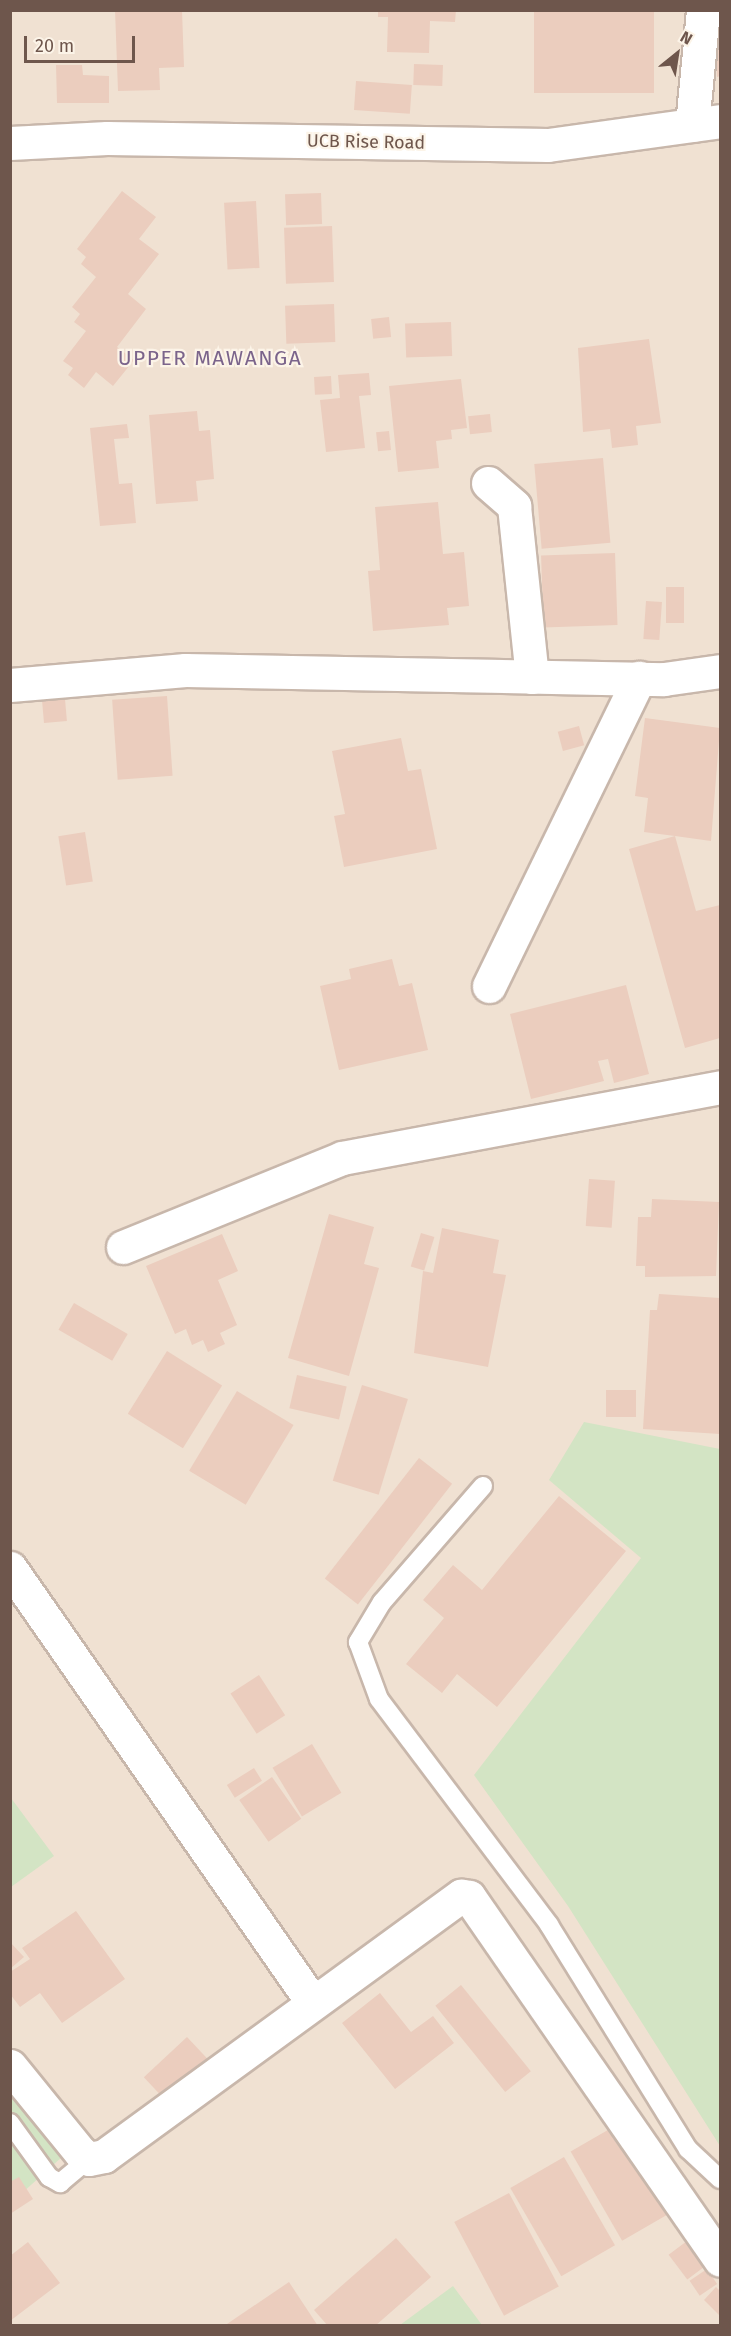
<!DOCTYPE html>
<style>
body{margin:0}
#map{position:relative;width:731px;height:2336px;overflow:hidden;background:#f9efe3;font-family:"Fira Sans",sans-serif}
div>[style]{position:absolute}
[style*='--x']{left:calc(var(--x)*1px);top:calc(var(--y)*1px);width:calc(var(--w)*1px);rotate:calc(var(--a)*1deg)}
.residential>*{inset:0;background:#f0e1d2;transform-origin:0 0}
.green>*{inset:0;background:#d3e4c4}
.building>*{inset:0;background:#ebcdbe;transform-origin:0 0}
.roads{filter:drop-shadow(2px 0 #c8b7ab) drop-shadow(-2px 0 #c8b7ab) drop-shadow(0 2px #c8b7ab) drop-shadow(0 -2px #c8b7ab)}
.lane>*{height:18px;margin:-9px;padding:0 9px;transform-origin:9px;border-radius:9px;background:#fff}
.street>*{height:33px;margin:-16.5px;padding:0 16.5px;transform-origin:16.5px;border-radius:16.5px;background:#fff}
span{translate:-50% -50%;white-space:nowrap;text-align:center;line-height:1.15;-webkit-text-stroke:4.5px #fcf4e8;paint-order:stroke}
.street-label{font-size:18px;color:#6e564c}
.quarter-label{font-size:21px;color:#7b648b;letter-spacing:1.5px}
.frame{position:absolute;inset:0;border:12px solid #6e564c;pointer-events:none}
.north{position:absolute;left:647px;top:24px;width:60px;height:60px;-webkit-text-stroke:4px #fcf4e8;paint-order:stroke;rotate:30deg;font-size:16px;font-weight:700;line-height:24px;text-align:center;color:#6e564c}
.north::after{content:'';display:block;margin:auto;width:21px;height:27px;background:#6e564c;clip-path:polygon(50% 0,100% 100%,50% 72%,0 100%)}
.scale{position:absolute;left:24px;top:36px;width:111px;height:27px;box-sizing:border-box;border:3px solid #6e564c;border-top:0;padding-left:8px;font-size:18px;line-height:21px;white-space:nowrap;color:#6e564c;-webkit-text-stroke:4px #fcf4e8;paint-order:stroke}
</style>
<div id="map">
<div class="residential">
<div style="left:11px;top:11px;width:709px;height:2314px"></div>
</div>
<div class="green">
<div style="clip-path:polygon(584px 1422px,720px 1449px,720px 2146px,568px 1906px,474px 1775px,641px 1558px,549px 1480px)"></div>
<div style="clip-path:polygon(11px 1798px,54px 1856px,11px 1887px,10px 1887px)"></div>
<div style="clip-path:polygon(10px 2089px,62px 2157px,11px 2203px,10px 2203px)"></div>
<div style="clip-path:polygon(453px 2286px,482px 2325px,400px 2325px)"></div>
</div>
<div class="building">
<div style="clip-path:polygon(115px 10px,182px 10px,184px 67px,159px 68px,160px 90px,118px 91px)"></div>
<div style="clip-path:polygon(378px 10px,456px 10px,455px 22px,430px 21px,429px 53px,387px 52px,388px 17px,378px 17px)"></div>
<div style="left:534px;top:10px;width:120px;height:83px"></div>
<div style="clip-path:polygon(716px 47px,720px 47px,720px 76px,717px 77px)"></div>
<div style="left:414px;top:64px;width:29px;height:21px;rotate:2deg"></div>
<div style="clip-path:polygon(56px 65px,82px 65px,83px 75px,109px 76px,109px 103px,57px 103px)"></div>
<div style="left:356px;top:81px;width:56px;height:29px;rotate:4deg"></div>
<div style="clip-path:polygon(122px 191px,156px 217px,139px 239px,159px 254px,128px 294px,146px 309px,117px 347px,134px 360px,113px 386px,96px 372px,84px 388px,68px 375px,73px 368px,63px 361px,86px 331px,74px 322px,80px 314px,72px 307px,96px 277px,81px 264px,86px 257px,77px 249px)"></div>
<div style="left:321px;top:193px;width:31px;height:36px;rotate:88deg"></div>
<div style="left:256px;top:201px;width:67px;height:32px;rotate:87deg"></div>
<div style="left:332px;top:226px;width:56px;height:48px;rotate:88deg"></div>
<div style="left:334px;top:304px;width:38px;height:49px;rotate:88deg"></div>
<div style="left:389px;top:317px;width:20px;height:18px;rotate:84deg"></div>
<div style="left:451px;top:322px;width:34px;height:46px;rotate:88deg"></div>
<div style="clip-path:polygon(649px 339px,661px 423px,636px 426px,638px 445px,612px 448px,610px 429px,583px 432px,578px 348px)"></div>
<div style="clip-path:polygon(369px 373px,371px 395px,359px 396px,365px 448px,326px 452px,320px 400px,340px 398px,338px 375px)"></div>
<div style="left:331px;top:376px;width:18px;height:17px;rotate:87deg"></div>
<div style="clip-path:polygon(461px 379px,467px 428px,451px 430px,452px 439px,436px 441px,439px 468px,398px 472px,389px 386px)"></div>
<div style="clip-path:polygon(197px 411px,199px 431px,210px 430px,214px 479px,196px 481px,198px 501px,156px 504px,149px 415px)"></div>
<div style="left:490px;top:414px;width:18px;height:22px;rotate:84deg"></div>
<div style="clip-path:polygon(127px 424px,129px 438px,114px 439px,119px 484px,132px 483px,136px 523px,100px 526px,90px 428px)"></div>
<div style="left:389px;top:431px;width:19px;height:13px;rotate:84deg"></div>
<div style="left:603px;top:458px;width:85px;height:69px;rotate:85deg"></div>
<div style="clip-path:polygon(438px 502px,443px 554px,464px 552px,469px 606px,447px 608px,449px 625px,373px 631px,368px 571px,380px 570px,375px 507px)"></div>
<div style="left:615px;top:553px;width:72px;height:74px;rotate:88deg"></div>
<div style="left:666px;top:587px;width:18px;height:36px"></div>
<div style="left:646px;top:601px;width:16px;height:38px;rotate:4deg"></div>
<div style="left:167px;top:696px;width:80px;height:55px;rotate:86deg"></div>
<div style="left:65px;top:699px;width:22px;height:23px;rotate:85deg"></div>
<div style="clip-path:polygon(645px 718px,720px 728px,711px 841px,675px 836px,696px 911px,720px 905px,720px 1038px,685px 1048px,629px 849px,675px 836px,644px 832px,648px 798px,635px 796px)"></div>
<div style="left:579px;top:726px;width:20px;height:22px;rotate:75deg"></div>
<div style="clip-path:polygon(401px 738px,408px 771px,421px 769px,437px 849px,344px 867px,334px 816px,345px 814px,332px 751px)"></div>
<div style="left:85px;top:832px;width:50px;height:27px;rotate:81deg"></div>
<div style="clip-path:polygon(392px 959px,399px 986px,412px 983px,428px 1050px,339px 1070px,320px 986px,351px 979px,349px 969px)"></div>
<div style="clip-path:polygon(626px 985px,649px 1074px,614px 1083px,608px 1059px,598px 1061px,604px 1081px,531px 1099px,510px 1014px)"></div>
<div style="left:589px;top:1179px;width:26px;height:47px;rotate:4deg"></div>
<div style="clip-path:polygon(652px 1199px,719px 1202px,716px 1276px,645px 1277px,645px 1266px,636px 1266px,638px 1217px,651px 1217px)"></div>
<div style="clip-path:polygon(329px 1214px,374px 1227px,364px 1264px,379px 1268px,349px 1376px,288px 1358px)"></div>
<div style="clip-path:polygon(442px 1228px,499px 1240px,493px 1273px,506px 1275px,488px 1367px,414px 1353px,423px 1271px,433px 1273px)"></div>
<div style="left:421px;top:1233px;width:14px;height:35px;rotate:17deg"></div>
<div style="clip-path:polygon(222px 1234px,238px 1271px,218px 1280px,237px 1325px,220px 1333px,225px 1344px,208px 1352px,203px 1340px,192px 1345px,186px 1329px,175px 1334px,146px 1266px)"></div>
<div style="clip-path:polygon(659px 1294px,720px 1298px,720px 1434px,643px 1429px,650px 1310px,657px 1310px)"></div>
<div style="left:74px;top:1303px;width:62px;height:31px;rotate:30deg"></div>
<div style="left:167px;top:1351px;width:65px;height:74px;rotate:32deg"></div>
<div style="left:297px;top:1375px;width:51px;height:34px;rotate:13deg"></div>
<div style="left:362px;top:1385px;width:48px;height:100px;rotate:17deg"></div>
<div style="left:606px;top:1390px;width:30px;height:27px"></div>
<div style="left:237px;top:1391px;width:66px;height:93px;rotate:31deg"></div>
<div style="left:419px;top:1458px;width:42px;height:153px;rotate:38deg"></div>
<div style="clip-path:polygon(559px 1496px,626px 1551px,497px 1707px,457px 1674px,442px 1693px,406px 1664px,444px 1618px,423px 1600px,453px 1565px,482px 1590px)"></div>
<div style="left:259px;top:1675px;width:48px;height:34px;rotate:57deg"></div>
<div style="left:312px;top:1744px;width:57px;height:46px;rotate:59deg"></div>
<div style="left:254px;top:1768px;width:15px;height:32px;rotate:58deg"></div>
<div style="left:272px;top:1777px;width:51px;height:40px;rotate:55deg"></div>
<div style="clip-path:polygon(76px 1911px,125px 1979px,62px 2023px,40px 1993px,20px 2007px,10px 1994px,10px 1972px,30px 1959px,22px 1948px)"></div>
<div style="clip-path:polygon(10px 1942px,24px 1957px,10px 1969px)"></div>
<div style="left:461px;top:1985px;width:111px;height:33px;rotate:51deg"></div>
<div style="clip-path:polygon(380px 1993px,411px 2032px,433px 2016px,454px 2043px,395px 2089px,342px 2023px)"></div>
<div style="left:187px;top:2037px;width:34px;height:59px;rotate:47deg"></div>
<div style="left:620px;top:2123px;width:103px;height:57px;rotate:60deg"></div>
<div style="left:564px;top:2157px;width:102px;height:62px;rotate:60deg"></div>
<div style="clip-path:polygon(19px 2177px,33px 2199px,10px 2214px,10px 2182px)"></div>
<div style="left:509px;top:2193px;width:106px;height:62px;rotate:62deg"></div>
<div style="clip-path:polygon(396px 2238px,431px 2277px,375px 2326px,328px 2326px,314px 2310px)"></div>
<div style="left:687px;top:2241px;width:31px;height:23px;rotate:53deg"></div>
<div style="clip-path:polygon(28px 2242px,60px 2283px,10px 2321px,10px 2256px)"></div>
<div style="left:707px;top:2269px;width:18px;height:21px;rotate:56deg"></div>
<div style="clip-path:polygon(289px 2282px,318px 2326px,224px 2326px)"></div>
<div style="clip-path:polygon(716px 2287px,720px 2291px,720px 2316px,704px 2300px)"></div>
</div>
<div class="roads">
<div class="lane">
<div style="--x:483;--y:1486;--w:154;--a:131"></div>
<div style="--x:382;--y:1602;--w:47;--a:121"></div>
<div style="--x:358;--y:1642;--w:61;--a:69.8"></div>
<div style="--x:379;--y:1699;--w:283;--a:53"></div>
<div style="--x:549;--y:1925;--w:264;--a:58.2"></div>
<div style="--x:688;--y:2149;--w:44;--a:43.2"></div>
<div style="--x:10;--y:2123;--w:67;--a:54.2"></div>
<div style="--x:49;--y:2177;--w:13;--a:29"></div>
<div style="--x:60;--y:2183;--w:38;--a:-40"></div>
</div>
<div class="street">
<div style="--x:692;--y:125;--w:116;--a:-84.5"></div>
<div style="--x:10;--y:143;--w:97;--a:-3"></div>
<div style="--x:107;--y:138;--w:441;--a:0.9"></div>
<div style="--x:548;--y:145;--w:174;--a:-7.9"></div>
<div style="--x:488;--y:483;--w:35;--a:41"></div>
<div style="--x:514;--y:506;--w:172;--a:84"></div>
<div style="--x:10;--y:685;--w:176;--a:-4.9"></div>
<div style="--x:185;--y:670;--w:479;--a:1.1"></div>
<div style="--x:664;--y:679;--w:57;--a:-8.1"></div>
<div style="--x:489;--y:986;--w:343;--a:-64"></div>
<div style="--x:123;--y:1247;--w:236;--a:-22.1"></div>
<div style="--x:342;--y:1158;--w:385;--a:-10.6"></div>
<div style="--x:10;--y:1568;--w:530;--a:55.14"></div>
<div style="--x:10;--y:2066;--w:111;--a:50.9"></div>
<div style="--x:80;--y:2152;--w:11;--a:38"></div>
<div style="--x:89;--y:2159;--w:15;--a:-11"></div>
<div style="--x:104;--y:2156;--w:442;--a:-36.1"></div>
<div style="--x:461;--y:1896;--w:8;--a:7"></div>
<div style="--x:469;--y:1897;--w:441;--a:55.3"></div>
</div>
</div>
<div class="street-label">
<span style="left:366px;top:142px;rotate:1deg">UCB Rise Road</span>
</div>
<div class="quarter-label">
<span style="left:210px;top:358px">UPPER MAWANGA</span>
</div>
<div class="frame"></div>
<div class="north">N</div>
<div class="scale">20 m</div>
</div>
